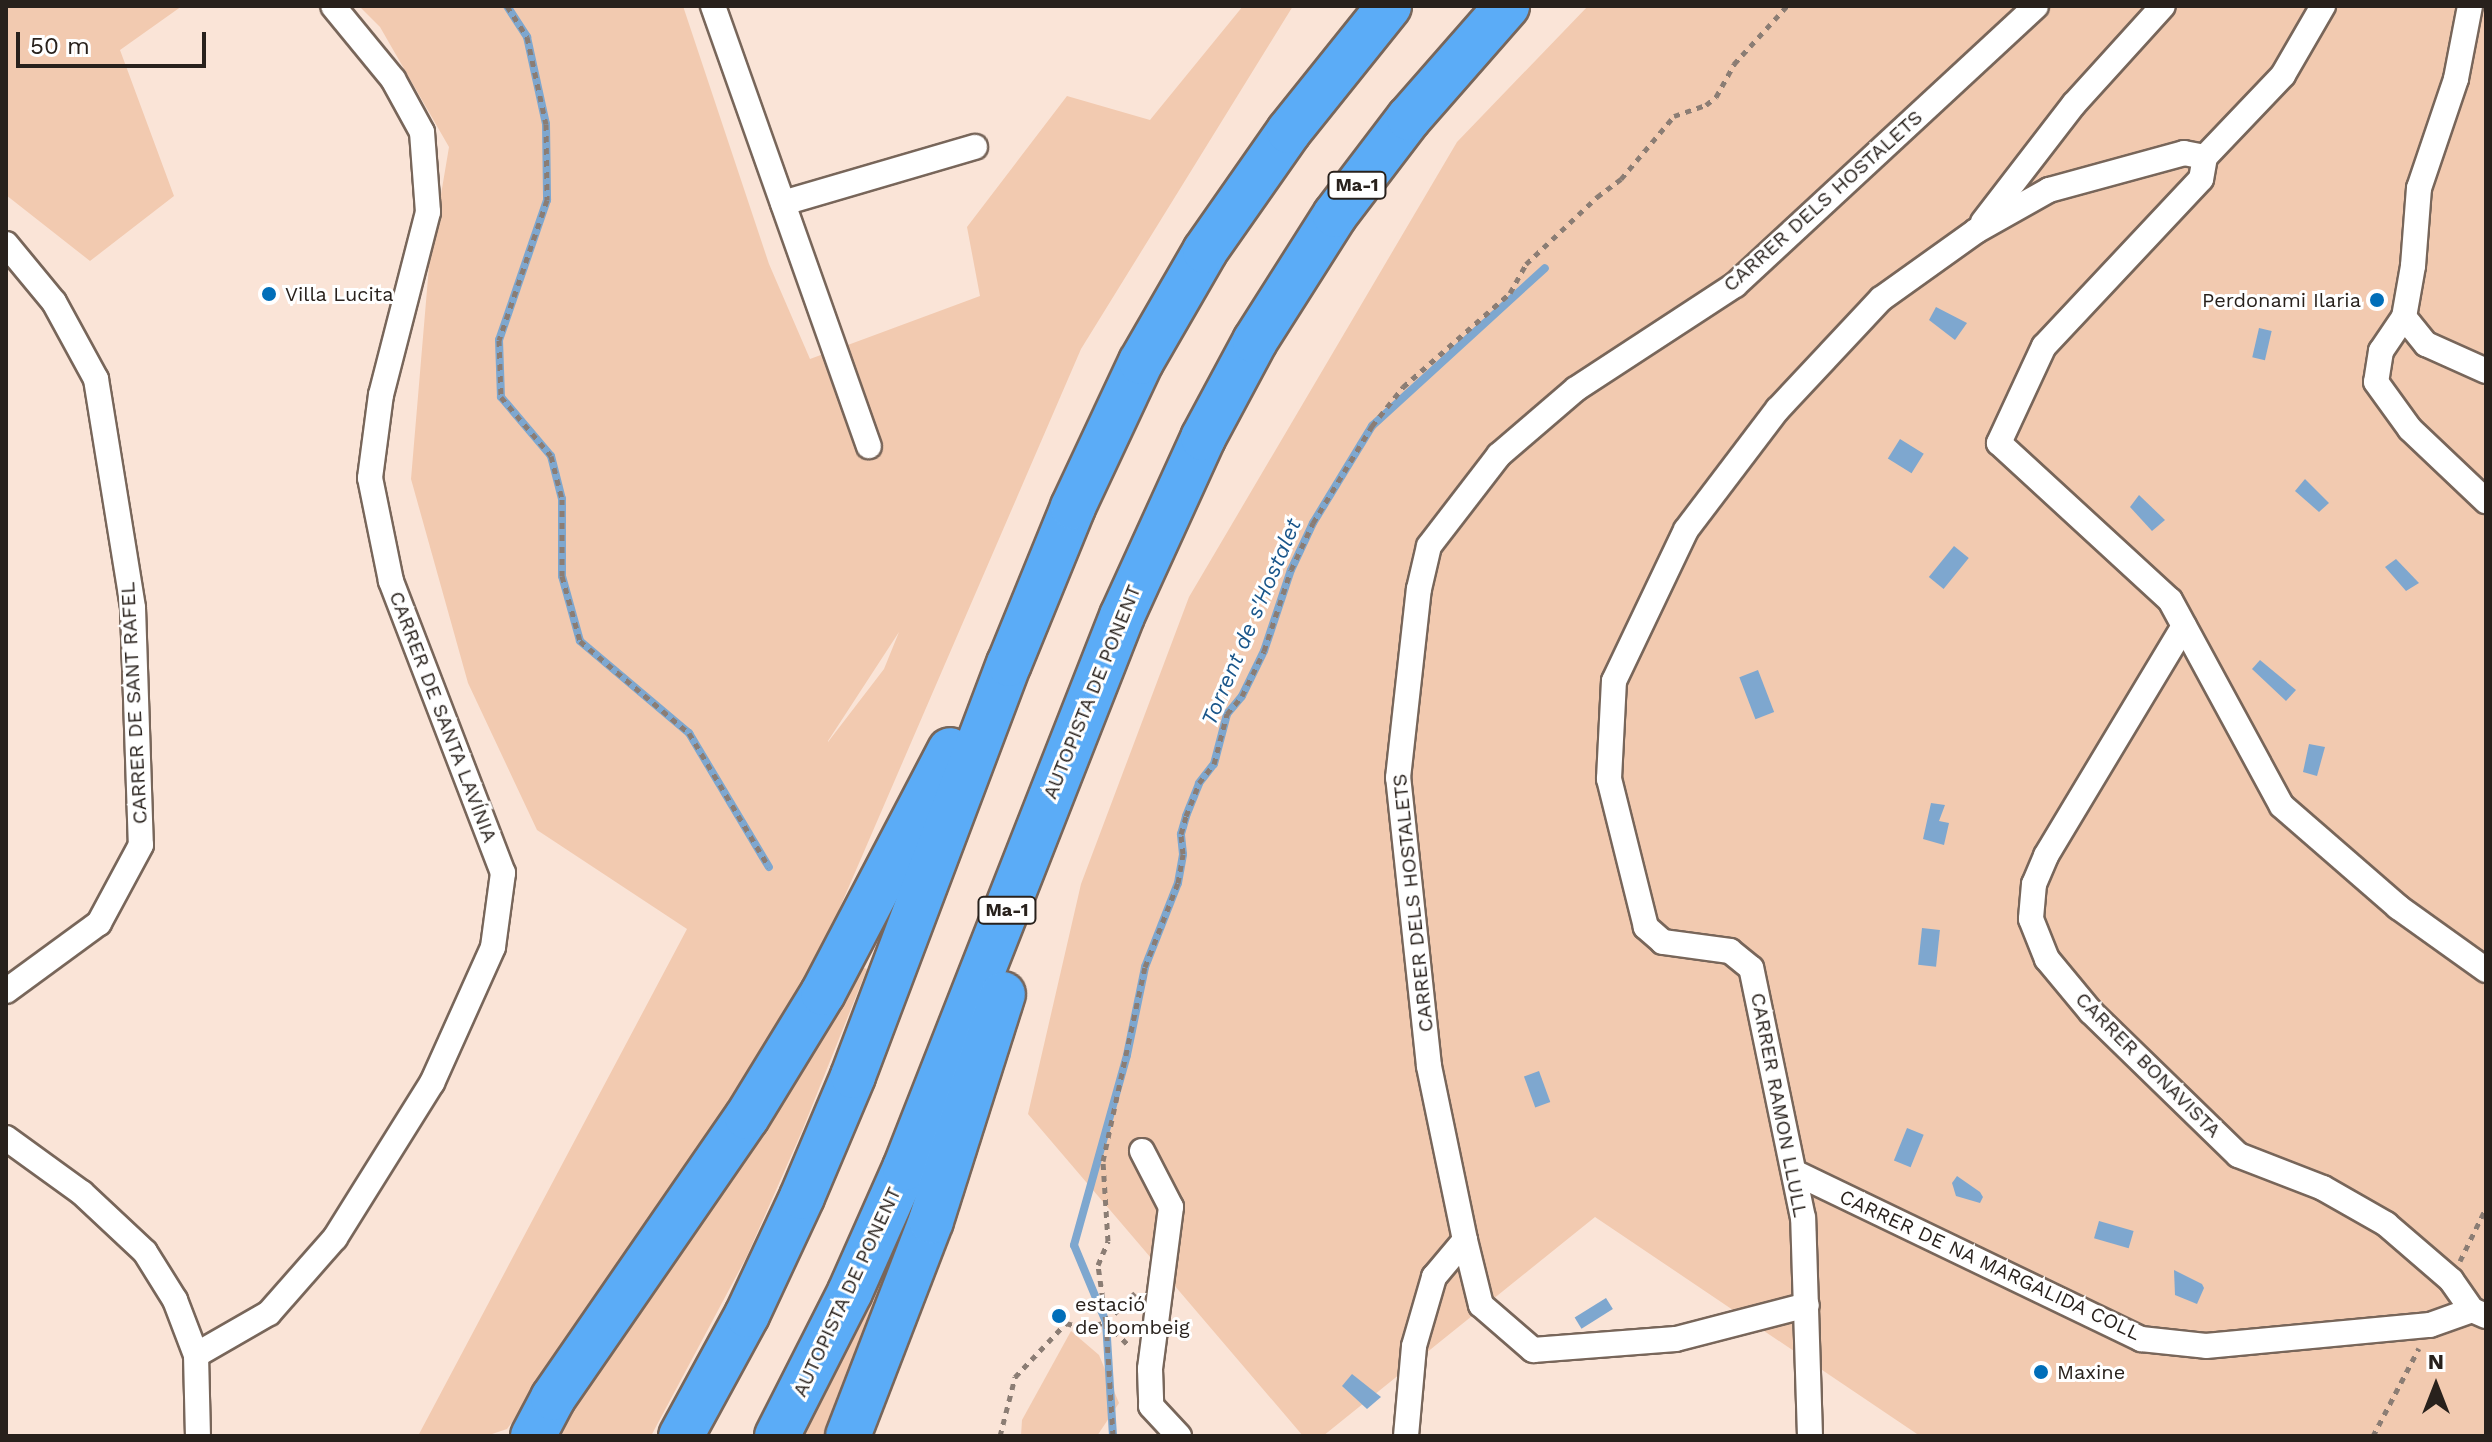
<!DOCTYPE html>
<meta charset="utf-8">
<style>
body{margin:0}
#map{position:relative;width:2492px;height:1442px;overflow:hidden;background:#fae4d7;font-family:"Work Sans",sans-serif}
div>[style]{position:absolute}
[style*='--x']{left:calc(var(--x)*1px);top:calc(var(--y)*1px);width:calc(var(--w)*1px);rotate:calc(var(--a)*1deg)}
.green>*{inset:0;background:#f2cab0}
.water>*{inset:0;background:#7ea7cf;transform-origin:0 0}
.stream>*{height:8px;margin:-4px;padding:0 4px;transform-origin:4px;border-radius:4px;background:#7ea7cf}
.path>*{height:5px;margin-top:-2.5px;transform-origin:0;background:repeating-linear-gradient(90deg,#8b7d74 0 6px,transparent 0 12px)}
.roads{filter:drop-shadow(2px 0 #78665a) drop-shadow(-2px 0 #78665a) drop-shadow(0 2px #78665a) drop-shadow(0 -2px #78665a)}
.street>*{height:24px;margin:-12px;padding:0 12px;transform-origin:12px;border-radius:12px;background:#fff}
.highway>*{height:44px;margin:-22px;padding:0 22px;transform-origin:22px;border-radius:22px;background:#5bacf7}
.dots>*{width:22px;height:22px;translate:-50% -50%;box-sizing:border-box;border:4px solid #fff;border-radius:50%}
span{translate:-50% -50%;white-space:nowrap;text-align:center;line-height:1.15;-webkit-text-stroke:6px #fff;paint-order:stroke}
.shield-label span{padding:2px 6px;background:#fff;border:2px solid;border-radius:6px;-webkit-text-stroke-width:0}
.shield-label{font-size:18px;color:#28211c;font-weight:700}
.street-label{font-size:20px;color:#28211c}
.poi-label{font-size:20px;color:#28211c}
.left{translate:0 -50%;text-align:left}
.right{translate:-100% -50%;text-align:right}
.water-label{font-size:22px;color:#1a568a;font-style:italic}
.frame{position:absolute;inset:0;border:8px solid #28211c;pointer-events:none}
.north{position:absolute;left:2396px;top:1346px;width:80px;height:80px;-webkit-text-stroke:6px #fff;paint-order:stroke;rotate:0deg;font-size:22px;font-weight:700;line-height:32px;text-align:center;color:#28211c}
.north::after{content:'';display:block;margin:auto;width:28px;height:36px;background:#28211c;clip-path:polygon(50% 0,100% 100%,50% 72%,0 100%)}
.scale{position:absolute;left:16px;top:32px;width:190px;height:36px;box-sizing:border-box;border:4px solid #28211c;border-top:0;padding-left:10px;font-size:24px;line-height:28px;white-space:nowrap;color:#28211c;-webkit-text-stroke:6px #fff;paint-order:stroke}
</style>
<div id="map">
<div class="green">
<div style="clip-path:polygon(6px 6px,182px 6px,120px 50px,174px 196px,90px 261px,6px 195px)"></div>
<div style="clip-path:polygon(evenodd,359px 6px,683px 6px,769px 264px,810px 359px,980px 296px,967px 227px,1067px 96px,1150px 120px,1243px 6px,1293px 6px,1081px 349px,809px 979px,626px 1266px,507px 1429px,486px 1436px,418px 1436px,687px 929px,537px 830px,468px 683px,411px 479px,429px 266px,449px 147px,380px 27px,359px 6px,899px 632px,884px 669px,828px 742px,828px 741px,899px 632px)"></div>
<div style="clip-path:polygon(1588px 6px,2486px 6px,2486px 1436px,1920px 1436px,1595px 1217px,1323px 1436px,1303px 1436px,1028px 1114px,1081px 884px,1189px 597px,1457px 142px)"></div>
<div style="clip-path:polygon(858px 966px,867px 969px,802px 1131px,747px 1256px,651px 1436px,545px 1436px)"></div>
<div style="clip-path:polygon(907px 1224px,828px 1436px,804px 1436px,880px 1283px)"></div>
<div style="clip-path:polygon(1071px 1331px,1099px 1355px,1119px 1403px,1097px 1436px,1021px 1436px,1022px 1420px)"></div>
</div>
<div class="water">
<div style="clip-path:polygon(1936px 307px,1967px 323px,1955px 340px,1929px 320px)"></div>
<div style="left:2259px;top:328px;width:13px;height:30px;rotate:13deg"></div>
<div style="left:1900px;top:439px;width:28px;height:23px;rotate:32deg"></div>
<div style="clip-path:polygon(2305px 479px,2329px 503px,2319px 512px,2295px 491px)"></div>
<div style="clip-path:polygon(2139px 495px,2165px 520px,2152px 531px,2130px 507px)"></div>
<div style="left:1954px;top:546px;width:19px;height:40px;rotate:39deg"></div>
<div style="clip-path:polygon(2396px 559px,2419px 583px,2406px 591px,2385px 567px)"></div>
<div style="clip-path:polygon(2260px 660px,2296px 690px,2286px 701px,2252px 669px)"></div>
<div style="left:1758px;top:670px;width:45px;height:20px;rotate:69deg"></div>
<div style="clip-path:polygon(2309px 744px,2325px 747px,2317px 776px,2303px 772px)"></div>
<div style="clip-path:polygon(1931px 803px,1945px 805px,1939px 821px,1949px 823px,1944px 845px,1923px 839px)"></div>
<div style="left:1922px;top:928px;width:18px;height:37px;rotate:6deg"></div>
<div style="left:1539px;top:1071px;width:33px;height:16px;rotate:70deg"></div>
<div style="left:1907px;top:1128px;width:18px;height:35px;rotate:22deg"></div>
<div style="clip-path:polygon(1957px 1176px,1980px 1192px,1983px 1197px,1980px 1203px,1956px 1196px,1952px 1183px)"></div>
<div style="left:2099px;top:1221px;width:36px;height:18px;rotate:16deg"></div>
<div style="clip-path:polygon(2174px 1270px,2202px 1284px,2204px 1288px,2197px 1304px,2175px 1295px)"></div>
<div style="left:1606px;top:1298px;width:13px;height:37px;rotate:58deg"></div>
<div style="clip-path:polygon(1352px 1374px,1381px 1397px,1367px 1409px,1342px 1386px)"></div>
</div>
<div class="stream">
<div style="--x:507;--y:6;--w:37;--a:57"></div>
<div style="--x:527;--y:37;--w:89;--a:77.7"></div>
<div style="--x:546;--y:124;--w:76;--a:89.2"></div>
<div style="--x:547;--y:200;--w:148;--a:108.9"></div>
<div style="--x:499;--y:340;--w:57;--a:88"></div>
<div style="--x:501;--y:397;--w:77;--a:49.7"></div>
<div style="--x:551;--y:456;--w:44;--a:75.7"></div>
<div style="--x:562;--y:499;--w:77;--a:90"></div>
<div style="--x:562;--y:576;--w:67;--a:74.5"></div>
<div style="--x:580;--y:641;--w:143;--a:40.2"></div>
<div style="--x:689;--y:733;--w:156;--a:59.2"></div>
<div style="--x:1113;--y:1436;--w:114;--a:-93.5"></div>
<div style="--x:1106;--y:1322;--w:83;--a:-112.6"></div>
<div style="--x:1074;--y:1245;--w:197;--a:-74.4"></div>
<div style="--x:1127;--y:1055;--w:90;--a:-78.4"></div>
<div style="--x:1145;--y:967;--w:90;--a:-68.6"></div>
<div style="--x:1178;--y:883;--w:29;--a:-80"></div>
<div style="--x:1183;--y:854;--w:20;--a:-96"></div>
<div style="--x:1181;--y:834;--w:19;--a:-74"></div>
<div style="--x:1186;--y:816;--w:35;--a:-68"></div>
<div style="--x:1199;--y:783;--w:24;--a:-52"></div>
<div style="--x:1214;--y:764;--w:52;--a:-75.4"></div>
<div style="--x:1227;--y:714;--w:23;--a:-50"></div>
<div style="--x:1242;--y:696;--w:50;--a:-63.9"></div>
<div style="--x:1264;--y:651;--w:85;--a:-71.6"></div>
<div style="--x:1291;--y:570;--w:52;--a:-64.9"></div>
<div style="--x:1313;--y:523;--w:114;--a:-58.7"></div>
<div style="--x:1372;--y:426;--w:234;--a:-42.4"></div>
</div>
<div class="path">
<div style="--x:507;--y:6;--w:37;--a:57"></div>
<div style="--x:527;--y:37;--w:89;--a:77.7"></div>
<div style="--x:546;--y:124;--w:76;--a:89.2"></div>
<div style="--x:547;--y:200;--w:148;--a:108.9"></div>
<div style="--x:499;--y:340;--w:57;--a:88"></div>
<div style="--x:501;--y:397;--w:77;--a:49.7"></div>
<div style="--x:551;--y:456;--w:44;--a:75.7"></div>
<div style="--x:562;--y:499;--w:77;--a:90"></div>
<div style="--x:562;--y:576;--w:67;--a:74.5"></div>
<div style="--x:580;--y:641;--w:143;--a:40.2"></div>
<div style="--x:689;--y:733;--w:156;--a:59.2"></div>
<div style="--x:2460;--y:1261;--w:59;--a:-63.9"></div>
<div style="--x:1106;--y:1322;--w:58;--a:-98"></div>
<div style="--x:1098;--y:1265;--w:26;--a:-67"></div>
<div style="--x:1108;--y:1241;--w:80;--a:-93.6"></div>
<div style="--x:1103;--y:1161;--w:198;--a:-77.8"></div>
<div style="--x:1145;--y:967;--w:90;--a:-68.6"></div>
<div style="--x:1178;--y:883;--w:29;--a:-80"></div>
<div style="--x:1183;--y:854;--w:20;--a:-96"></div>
<div style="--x:1181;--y:834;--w:19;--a:-74"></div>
<div style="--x:1186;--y:816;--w:35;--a:-68"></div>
<div style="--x:1199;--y:783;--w:24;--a:-52"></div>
<div style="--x:1214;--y:764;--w:52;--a:-75.4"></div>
<div style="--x:1227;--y:714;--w:23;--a:-50"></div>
<div style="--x:1242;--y:696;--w:50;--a:-63.9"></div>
<div style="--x:1264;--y:651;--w:85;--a:-71.6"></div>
<div style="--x:1291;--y:570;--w:52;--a:-64.9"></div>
<div style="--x:1313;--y:523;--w:114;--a:-58.7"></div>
<div style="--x:1372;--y:426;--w:50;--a:-51.5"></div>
<div style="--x:1403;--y:387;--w:142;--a:-41.3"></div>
<div style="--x:1510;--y:293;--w:33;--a:-61"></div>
<div style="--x:1526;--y:264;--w:98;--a:-43.3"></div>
<div style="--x:1597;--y:197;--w:30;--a:-37"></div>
<div style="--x:1621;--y:179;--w:82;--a:-49.9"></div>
<div style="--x:1674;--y:116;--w:34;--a:-19"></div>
<div style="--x:1706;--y:105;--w:13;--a:-39"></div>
<div style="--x:1716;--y:97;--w:38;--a:-61"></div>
<div style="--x:1734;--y:64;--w:79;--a:-47.6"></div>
<div style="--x:1000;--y:1436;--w:61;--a:-75.7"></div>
<div style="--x:1015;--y:1377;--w:74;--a:-46.6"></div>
<div style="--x:1066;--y:1323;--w:19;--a:16"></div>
<div style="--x:1084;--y:1328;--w:23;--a:-15"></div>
<div style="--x:1106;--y:1322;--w:35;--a:46"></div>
<div style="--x:1113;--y:1436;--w:114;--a:-93.5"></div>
<div style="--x:1106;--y:1322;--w:41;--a:-45"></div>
<div style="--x:2373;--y:1436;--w:99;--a:-62.4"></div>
</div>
<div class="roads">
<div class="street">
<div style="--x:713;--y:6;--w:467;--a:70.5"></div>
<div style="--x:2470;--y:6;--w:74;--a:100.9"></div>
<div style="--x:2456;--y:79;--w:115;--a:108.7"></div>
<div style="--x:2419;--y:188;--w:78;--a:94.4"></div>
<div style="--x:2413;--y:266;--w:52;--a:100"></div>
<div style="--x:2404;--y:317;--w:35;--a:51"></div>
<div style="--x:2426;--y:344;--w:66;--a:24.2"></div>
<div style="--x:2205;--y:157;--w:22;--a:100"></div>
<div style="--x:2201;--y:179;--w:229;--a:133.2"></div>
<div style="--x:2044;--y:346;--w:107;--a:114.9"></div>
<div style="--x:1999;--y:443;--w:232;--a:42.6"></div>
<div style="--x:2170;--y:600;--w:234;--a:61.5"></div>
<div style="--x:2282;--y:806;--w:154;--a:41"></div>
<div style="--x:2398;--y:907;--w:108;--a:35.6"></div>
<div style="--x:783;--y:203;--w:200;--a:-16.3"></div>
<div style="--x:1983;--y:222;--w:149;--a:-52.4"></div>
<div style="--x:2074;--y:104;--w:132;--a:-47.8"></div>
<div style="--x:6;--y:244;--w:75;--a:50.4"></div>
<div style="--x:54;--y:302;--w:88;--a:61.4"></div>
<div style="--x:96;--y:379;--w:232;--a:80.8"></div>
<div style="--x:133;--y:608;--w:237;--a:88.1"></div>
<div style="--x:141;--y:845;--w:89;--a:118.3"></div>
<div style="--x:99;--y:923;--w:115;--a:143.8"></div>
<div style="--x:2404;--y:317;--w:41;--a:124.1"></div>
<div style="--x:2381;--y:351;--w:31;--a:99"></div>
<div style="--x:2376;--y:382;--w:58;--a:54.1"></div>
<div style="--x:2410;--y:429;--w:105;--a:43.5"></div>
<div style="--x:2184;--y:626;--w:268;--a:121"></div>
<div style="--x:2046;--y:856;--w:30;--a:113"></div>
<div style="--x:2034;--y:884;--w:35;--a:95"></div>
<div style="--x:2031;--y:919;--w:43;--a:68.2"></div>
<div style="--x:2047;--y:959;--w:69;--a:50.3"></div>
<div style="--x:2091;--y:1012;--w:205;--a:44.2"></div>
<div style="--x:2238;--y:1155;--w:91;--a:21.2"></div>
<div style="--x:2323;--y:1188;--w:73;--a:29.7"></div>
<div style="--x:2386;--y:1224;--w:86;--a:40.7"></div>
<div style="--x:2451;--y:1280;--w:37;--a:55"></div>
<div style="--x:2472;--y:1310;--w:15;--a:23"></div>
<div style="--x:6;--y:1138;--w:94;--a:35.9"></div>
<div style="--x:82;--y:1193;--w:86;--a:43.1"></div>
<div style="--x:145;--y:1252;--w:57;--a:58"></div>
<div style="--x:175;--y:1300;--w:59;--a:69.1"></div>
<div style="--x:196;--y:1355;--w:81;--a:88.6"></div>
<div style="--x:1142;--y:1151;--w:63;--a:62.6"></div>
<div style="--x:1171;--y:1207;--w:163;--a:97.4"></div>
<div style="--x:1150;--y:1369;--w:37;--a:88"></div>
<div style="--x:1151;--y:1406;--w:41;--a:47"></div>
<div style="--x:1796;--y:1173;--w:383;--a:25.7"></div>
<div style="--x:2141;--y:1339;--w:65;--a:6.1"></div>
<div style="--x:2206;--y:1346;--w:225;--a:-5.4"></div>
<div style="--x:2430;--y:1325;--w:45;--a:-19.7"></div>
<div style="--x:1465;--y:1240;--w:67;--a:76.2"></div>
<div style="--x:1481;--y:1305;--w:69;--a:40.9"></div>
<div style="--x:1533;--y:1350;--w:143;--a:-4.4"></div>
<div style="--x:1676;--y:1339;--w:135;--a:-14.5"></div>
<div style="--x:196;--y:1355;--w:84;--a:-29.9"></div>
<div style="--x:269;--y:1313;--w:100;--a:-48.7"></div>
<div style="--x:335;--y:1238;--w:183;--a:-58"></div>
<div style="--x:432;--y:1083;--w:149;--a:-65.8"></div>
<div style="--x:493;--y:947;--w:75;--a:-82.3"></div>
<div style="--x:503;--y:873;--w:313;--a:-111"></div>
<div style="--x:391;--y:581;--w:105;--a:-101.5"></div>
<div style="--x:370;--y:478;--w:84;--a:-82.5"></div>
<div style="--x:381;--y:395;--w:189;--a:-75.6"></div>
<div style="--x:428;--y:212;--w:80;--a:-94.3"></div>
<div style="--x:422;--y:132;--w:60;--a:-118.7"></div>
<div style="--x:393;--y:79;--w:94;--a:-129.4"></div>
<div style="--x:1406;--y:1436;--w:90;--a:-84.9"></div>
<div style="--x:1414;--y:1346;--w:72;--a:-73.8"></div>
<div style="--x:1434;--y:1277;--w:48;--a:-50"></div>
<div style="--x:1465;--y:1240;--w:178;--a:-101.7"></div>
<div style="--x:1429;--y:1066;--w:290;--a:-96.1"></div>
<div style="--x:1398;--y:778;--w:190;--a:-83.7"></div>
<div style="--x:1419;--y:589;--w:44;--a:-76.9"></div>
<div style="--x:1429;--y:546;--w:115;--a:-52.4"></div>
<div style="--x:1499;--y:455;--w:101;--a:-40.6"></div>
<div style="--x:1576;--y:389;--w:190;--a:-33.2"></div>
<div style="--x:1735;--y:285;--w:410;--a:-42.8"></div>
<div style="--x:1810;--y:1436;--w:218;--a:-91.8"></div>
<div style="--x:1803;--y:1218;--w:255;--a:-101.7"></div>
<div style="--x:1751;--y:968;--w:27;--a:-141"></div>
<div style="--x:1730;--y:951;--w:68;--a:-172.3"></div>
<div style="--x:1663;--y:942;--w:23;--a:-139"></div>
<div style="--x:1646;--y:927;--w:153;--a:-104"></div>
<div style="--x:1609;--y:779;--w:98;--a:-87.1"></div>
<div style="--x:1614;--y:681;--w:167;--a:-64.5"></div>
<div style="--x:1686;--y:530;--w:152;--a:-52.8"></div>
<div style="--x:1778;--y:409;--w:151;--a:-46.9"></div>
<div style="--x:1881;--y:299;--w:117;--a:-35.6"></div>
<div style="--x:1976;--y:231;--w:84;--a:-29.3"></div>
<div style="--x:2049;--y:190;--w:140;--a:-15.3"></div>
<div style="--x:2184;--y:153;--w:21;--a:11"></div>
<div style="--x:2205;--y:157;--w:113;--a:-46.4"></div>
<div style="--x:2283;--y:75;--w:80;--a:-59.9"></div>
</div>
<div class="highway">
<div style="--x:533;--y:1436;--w:43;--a:-62.2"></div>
<div style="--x:553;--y:1398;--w:341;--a:-55.4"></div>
<div style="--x:747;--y:1117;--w:145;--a:-58.5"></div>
<div style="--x:823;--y:993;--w:274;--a:-62.4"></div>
<div style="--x:681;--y:1436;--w:138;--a:-61.4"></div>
<div style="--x:747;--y:1315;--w:130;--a:-65"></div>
<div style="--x:802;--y:1197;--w:131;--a:-67.1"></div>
<div style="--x:853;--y:1076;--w:441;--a:-69.3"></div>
<div style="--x:1009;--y:664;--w:170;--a:-67.8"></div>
<div style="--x:1073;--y:507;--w:160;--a:-64.9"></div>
<div style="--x:1141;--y:362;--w:128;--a:-60"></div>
<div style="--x:1205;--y:251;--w:146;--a:-55"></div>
<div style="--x:1289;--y:131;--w:160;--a:-51.3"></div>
<div style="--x:777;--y:1436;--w:161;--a:-63.1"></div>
<div style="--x:850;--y:1292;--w:136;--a:-66.1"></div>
<div style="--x:905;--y:1168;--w:593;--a:-68.54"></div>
<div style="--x:1122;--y:616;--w:196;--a:-65.5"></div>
<div style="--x:1203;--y:438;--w:110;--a:-61.8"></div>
<div style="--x:1255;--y:341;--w:149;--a:-57.6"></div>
<div style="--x:1335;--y:215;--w:122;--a:-52.7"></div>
<div style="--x:1409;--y:118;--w:149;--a:-48.8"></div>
<div style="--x:848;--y:1436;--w:230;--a:-68.9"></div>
<div style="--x:931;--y:1221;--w:238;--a:-72.4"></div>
</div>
</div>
<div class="dots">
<div style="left:269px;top:294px;background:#006eb9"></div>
<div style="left:2377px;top:300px;background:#006eb9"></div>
<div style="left:1059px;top:1316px;background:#006eb9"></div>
<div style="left:2041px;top:1372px;background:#006eb9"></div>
</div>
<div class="shield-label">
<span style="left:1357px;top:185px">Ma-1</span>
<span style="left:1007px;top:910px">Ma-1</span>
</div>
<div class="street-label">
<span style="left:1823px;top:201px;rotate:-42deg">CARRER DELS HOSTALETS</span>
<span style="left:1092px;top:692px;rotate:-68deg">AUTOPISTA DE PONENT</span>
<span style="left:134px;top:703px;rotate:-93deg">CARRER DE SANT RAFEL</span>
<span style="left:443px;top:717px;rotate:69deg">CARRER DE SANTA LAVÍNIA</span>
<span style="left:1413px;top:903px;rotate:-96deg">CARRER DELS HOSTALETS</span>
<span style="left:2148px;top:1065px;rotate:45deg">CARRER BONAVISTA</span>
<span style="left:1779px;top:1105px;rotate:79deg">CARRER RAMON LLULL</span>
<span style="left:1990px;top:1265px;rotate:25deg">CARRER DE NA MARGALIDA COLL</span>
<span style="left:847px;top:1292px;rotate:-65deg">AUTOPISTA DE PONENT</span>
</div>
<div class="poi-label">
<span class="left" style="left:285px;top:294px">Villa Lucita</span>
<span class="right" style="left:2361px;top:300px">Perdonami Ilaria</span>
<span class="left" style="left:1075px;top:1316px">estació<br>de bombeig</span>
<span class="left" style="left:2057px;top:1372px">Maxine</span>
</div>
<div class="water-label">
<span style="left:1251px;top:622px;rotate:-67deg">Torrent de s'Hostalet</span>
</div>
<div class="frame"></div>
<div class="north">N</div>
<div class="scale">50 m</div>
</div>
